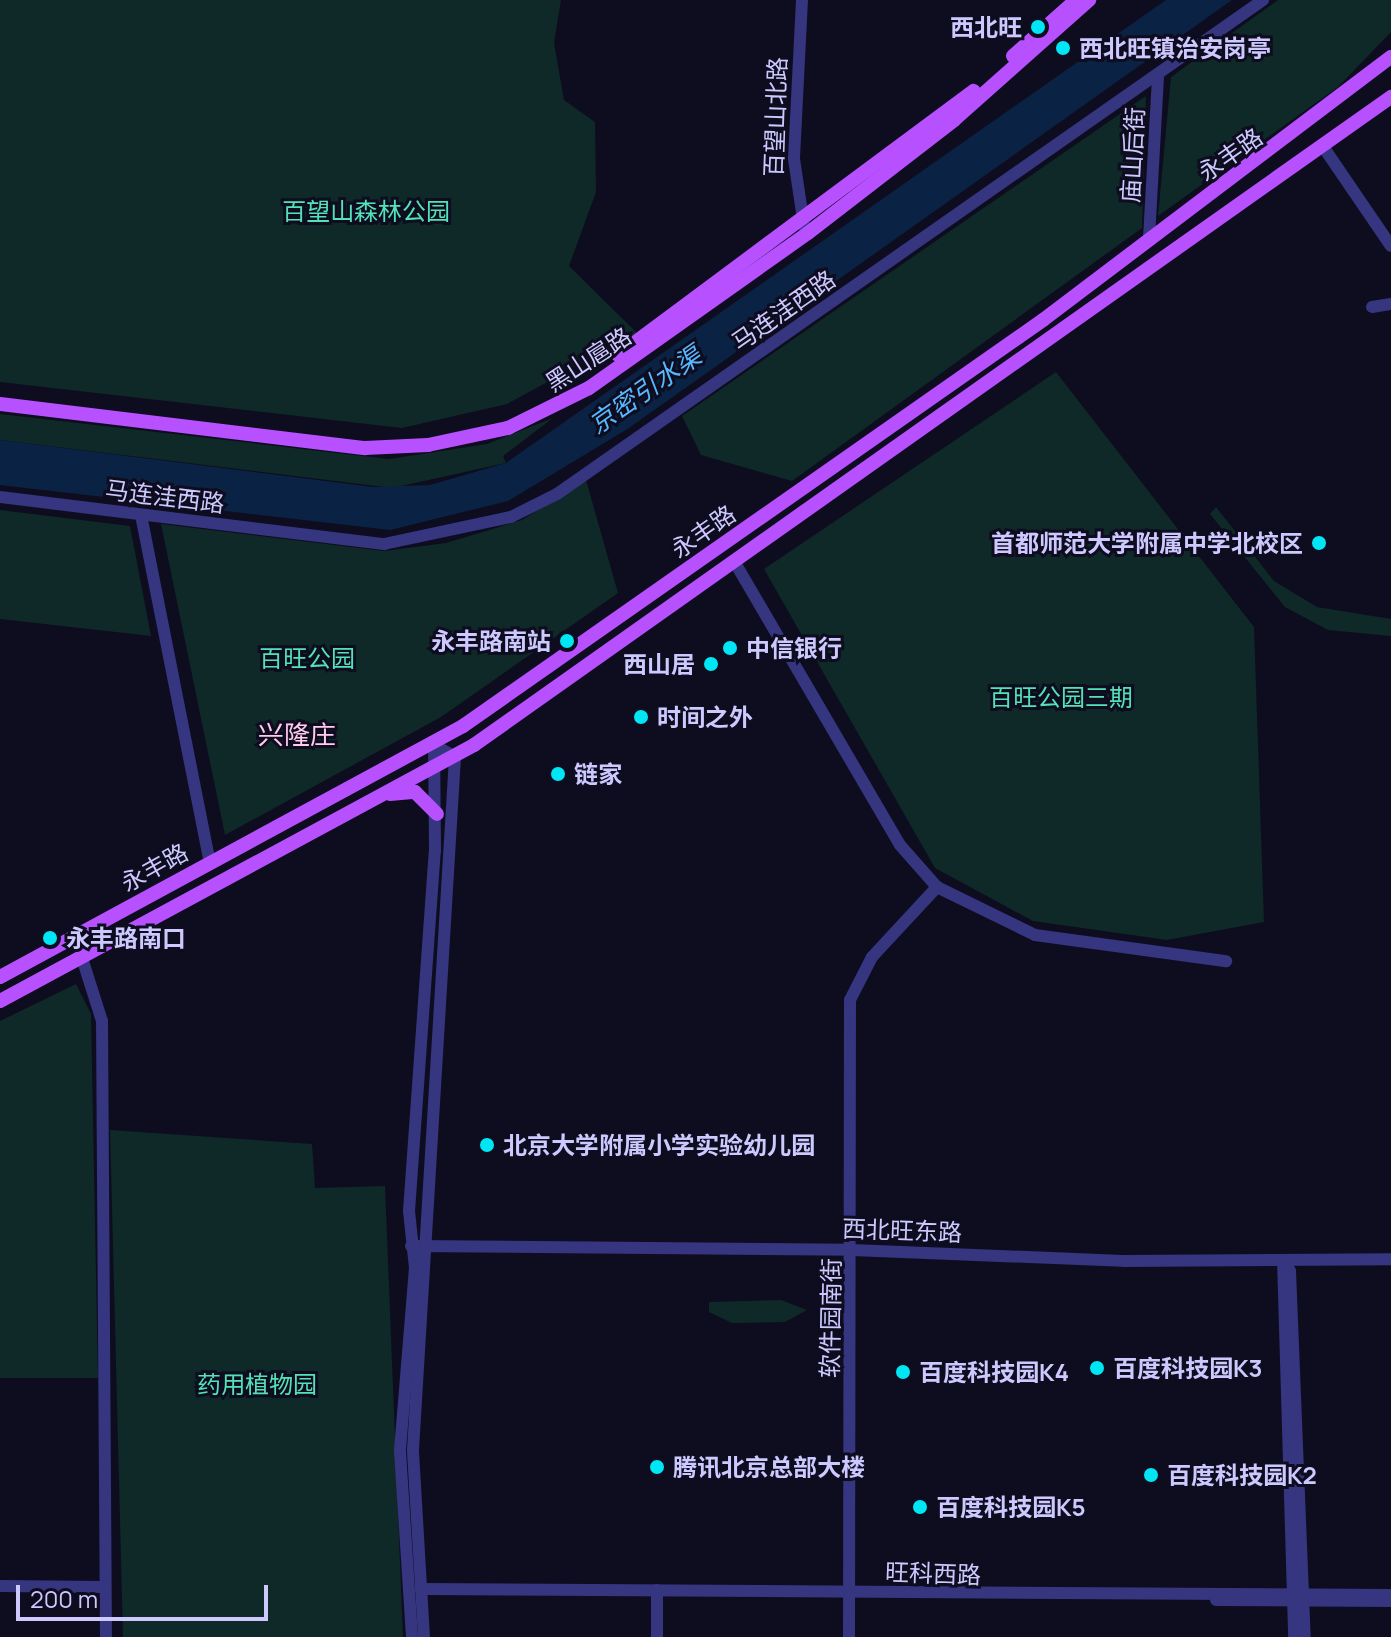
<!DOCTYPE html>
<meta charset="utf-8">
<style>
body{margin:0}
#map{position:relative;width:1391px;height:1637px;overflow:hidden;background:#0e0c1f;font-family:Manrope,"Noto Sans SC",sans-serif}
div>[style]{position:absolute}
[style*='--x']{left:calc(var(--x)*1px);top:calc(var(--y)*1px);width:calc(var(--w)*1px);rotate:calc(var(--a)*1deg)}
.green>*{inset:0;background:#0e2927}
.water>*{inset:0;background:#0a2344}
.minor>*{height:12px;margin:-6px;padding:0 6px;transform-origin:6px;border-radius:6px;background:#353580}
.major>*{height:14px;margin:-7px;padding:0 7px;transform-origin:7px;border-radius:7px;background:#b750ff}
.dots>*{width:22px;height:22px;translate:-50% -50%;box-sizing:border-box;border:4px solid #0e0c1f;border-radius:50%}
span{translate:-50% -50%;white-space:nowrap;text-align:center;line-height:1.15;-webkit-text-stroke:6px #0e0c1f;paint-order:stroke}
.poi-label{font-size:24px;color:#cdc9ff;font-weight:700}
.right{translate:-100% -50%;text-align:right}
.left{translate:0 -50%;text-align:left}
.street-label{font-size:24px;color:#cdc9ff}
.park-label{font-size:24px;color:#52e2b8}
.water-label{font-size:26px;color:#57b8ff;font-style:italic}
.neighbourhood-label{font-size:26px;color:#ffcbee}
.scale{position:absolute;left:16px;top:1585px;width:252px;height:36px;box-sizing:border-box;border:4px solid #cdc9ff;border-top:0;padding-left:10px;font-size:24px;line-height:28px;white-space:nowrap;color:#cdc9ff;-webkit-text-stroke:6px #0e0c1f;paint-order:stroke}
</style>
<div id="map">
<div class="green">
<div style="clip-path:polygon(0 0,561px 0,554px 43px,564px 100px,595px 122px,596px 192px,569px 266px,637px 333px,507px 404px,402px 428px,0 382px)"></div>
<div style="clip-path:polygon(1278px 0,1391px 0,1391px 32px,1338px 87px,1158px 216px,1171px 77px)"></div>
<div style="clip-path:polygon(1146px 96px,1142px 228px,792px 481px,701px 455px,682px 416px)"></div>
<div style="clip-path:polygon(1056px 372px,1254px 627px,1264px 922px,1167px 940px,1033px 921px,935px 868px,764px 569px)"></div>
<div style="clip-path:polygon(0 414px,389px 459px,487px 444px,553px 418px,503px 456px,506px 463px,392px 488px,0 440px)"></div>
<div style="clip-path:polygon(586px 480px,618px 593px,441px 717px,225px 835px,161px 524px,384px 551px,446px 543px,522px 520px)"></div>
<div style="clip-path:polygon(1216px 507px,1274px 581px,1317px 607px,1391px 619px,1391px 636px,1328px 630px,1285px 607px,1210px 514px)"></div>
<div style="clip-path:polygon(0 510px,130px 526px,151px 636px,0 619px)"></div>
<div style="clip-path:polygon(76px 984px,91px 1014px,98px 1378px,0 1378px,0 1021px)"></div>
<div style="clip-path:polygon(110px 1130px,312px 1144px,315px 1188px,385px 1186px,403px 1637px,123px 1637px)"></div>
<div style="clip-path:polygon(781px 1300px,807px 1310px,785px 1322px,732px 1323px,709px 1312px,709px 1302px)"></div>
</div>
<div class="water">
<div style="clip-path:polygon(1166px 0,1232px 0,629px 428px,508px 501px,390px 530px,0 485px,0 440px,373px 487px,430px 485px,506px 463px)"></div>
</div>
<div class="minor">
<div style="--x:802;--y:0;--w:159;--a:92.9"></div>
<div style="--x:794;--y:159;--w:68;--a:81.5"></div>
<div style="--x:1322;--y:145;--w:122;--a:55.7"></div>
<div style="--x:1149;--y:238;--w:163;--a:-86.8"></div>
<div style="--x:1372;--y:307;--w:19;--a:-9"></div>
<div style="--x:0;--y:497;--w:387;--a:7"></div>
<div style="--x:384;--y:544;--w:130;--a:-12"></div>
<div style="--x:511;--y:517;--w:51;--a:-26.6"></div>
<div style="--x:557;--y:494;--w:862;--a:-34.98"></div>
<div style="--x:141;--y:515;--w:354;--a:78.8"></div>
<div style="--x:734;--y:561;--w:329;--a:59.7"></div>
<div style="--x:900;--y:845;--w:56;--a:48.6"></div>
<div style="--x:937;--y:887;--w:109;--a:26.1"></div>
<div style="--x:1035;--y:935;--w:193;--a:7.8"></div>
<div style="--x:82;--y:958;--w:66;--a:72.4"></div>
<div style="--x:102;--y:1021;--w:616;--a:89.63"></div>
<div style="--x:411;--y:1246;--w:441;--a:0.5"></div>
<div style="--x:852;--y:1250;--w:271;--a:2.3"></div>
<div style="--x:1123;--y:1261;--w:268;--a:-0.4"></div>
<div style="--x:1283;--y:1260;--w:13;--a:58"></div>
<div style="--x:1290;--y:1271;--w:366;--a:87.7"></div>
<div style="--x:1283;--y:1260;--w:377;--a:88.3"></div>
<div style="--x:0;--y:1586;--w:105;--a:0.5"></div>
<div style="--x:421;--y:1589;--w:970;--a:0.35"></div>
<div style="--x:1216;--y:1600;--w:175;--a:0.3"></div>
<div style="--x:412;--y:1637;--w:187;--a:-93.7"></div>
<div style="--x:400;--y:1450;--w:183;--a:-85.3"></div>
<div style="--x:415;--y:1268;--w:57;--a:-96"></div>
<div style="--x:409;--y:1211;--w:361;--a:-85.9"></div>
<div style="--x:435;--y:851;--w:106;--a:-90.5"></div>
<div style="--x:424;--y:1637;--w:187;--a:-93.4"></div>
<div style="--x:413;--y:1450;--w:694;--a:-86.53"></div>
<div style="--x:455;--y:757;--w:24;--a:-150"></div>
<div style="--x:657;--y:1637;--w:47;--a:-90"></div>
<div style="--x:849;--y:1637;--w:637;--a:-89.91"></div>
<div style="--x:850;--y:1000;--w:48;--a:-62.9"></div>
<div style="--x:872;--y:957;--w:96;--a:-47.1"></div>
</div>
<div class="major">
<div style="--x:1013;--y:56;--w:84;--a:-41.6"></div>
<div style="--x:618;--y:355;--w:443;--a:-36.6"></div>
<div style="--x:0;--y:404;--w:368;--a:6.9"></div>
<div style="--x:365;--y:448;--w:63;--a:-2.7"></div>
<div style="--x:428;--y:445;--w:82;--a:-12"></div>
<div style="--x:508;--y:428;--w:90;--a:-26.3"></div>
<div style="--x:589;--y:388;--w:268;--a:-35.3"></div>
<div style="--x:808;--y:233;--w:185;--a:-37.7"></div>
<div style="--x:954;--y:120;--w:181;--a:-41.6"></div>
<div style="--x:390;--y:794;--w:25;--a:-5"></div>
<div style="--x:415;--y:792;--w:31;--a:45"></div>
<div style="--x:0;--y:977;--w:527;--a:-28.46"></div>
<div style="--x:463;--y:726;--w:708;--a:-34.99"></div>
<div style="--x:1043;--y:320;--w:436;--a:-37.1"></div>
<div style="--x:0;--y:1001;--w:539;--a:-28.37"></div>
<div style="--x:474;--y:745;--w:1123;--a:-35.25"></div>
</div>
<div class="dots">
<div style="left:1038px;top:27px;background:#00e6f4"></div>
<div style="left:1063px;top:48px;background:#00e6f4"></div>
<div style="left:1319px;top:543px;background:#00e6f4"></div>
<div style="left:567px;top:641px;background:#00e6f4"></div>
<div style="left:730px;top:648px;background:#00e6f4"></div>
<div style="left:711px;top:664px;background:#00e6f4"></div>
<div style="left:641px;top:717px;background:#00e6f4"></div>
<div style="left:558px;top:774px;background:#00e6f4"></div>
<div style="left:50px;top:938px;background:#00e6f4"></div>
<div style="left:487px;top:1145px;background:#00e6f4"></div>
<div style="left:1097px;top:1368px;background:#00e6f4"></div>
<div style="left:903px;top:1372px;background:#00e6f4"></div>
<div style="left:657px;top:1467px;background:#00e6f4"></div>
<div style="left:1151px;top:1475px;background:#00e6f4"></div>
<div style="left:920px;top:1507px;background:#00e6f4"></div>
</div>
<div class="poi-label">
<span class="right" style="left:1022px;top:27px">西北旺</span>
<span class="left" style="left:1079px;top:48px">西北旺镇治安岗亭</span>
<span class="right" style="left:1303px;top:543px">首都师范大学附属中学北校区</span>
<span class="right" style="left:551px;top:641px">永丰路南站</span>
<span class="left" style="left:746px;top:648px">中信银行</span>
<span class="right" style="left:695px;top:664px">西山居</span>
<span class="left" style="left:657px;top:717px">时间之外</span>
<span class="left" style="left:574px;top:774px">链家</span>
<span class="left" style="left:66px;top:938px">永丰路南口</span>
<span class="left" style="left:503px;top:1145px">北京大学附属小学实验幼儿园</span>
<span class="left" style="left:1113px;top:1368px">百度科技园K3</span>
<span class="left" style="left:919px;top:1372px">百度科技园K4</span>
<span class="left" style="left:673px;top:1467px">腾讯北京总部大楼</span>
<span class="left" style="left:1167px;top:1475px">百度科技园K2</span>
<span class="left" style="left:936px;top:1507px">百度科技园K5</span>
</div>
<div class="street-label">
<span style="left:775px;top:117px;rotate:-88deg">百望山北路</span>
<span style="left:1230px;top:154px;rotate:-35deg">永丰路</span>
<span style="left:1132px;top:155px;rotate:-87deg">庙山后街</span>
<span style="left:783px;top:310px;rotate:-35deg">马连洼西路</span>
<span style="left:588px;top:359px;rotate:-33deg">黑山扈路</span>
<span style="left:165px;top:496px;rotate:7deg">马连洼西路</span>
<span style="left:703px;top:531px;rotate:-35deg">永丰路</span>
<span style="left:154px;top:867px;rotate:-29deg">永丰路</span>
<span style="left:902px;top:1230px;rotate:2deg">西北旺东路</span>
<span style="left:830px;top:1318px;rotate:-89deg">软件园南街</span>
<span style="left:933px;top:1573px;rotate:2deg">旺科西路</span>
</div>
<div class="park-label">
<span style="left:366px;top:211px">百望山森林公园</span>
<span style="left:307px;top:658px">百旺公园</span>
<span style="left:1061px;top:697px">百旺公园三期</span>
<span style="left:257px;top:1384px">药用植物园</span>
</div>
<div class="water-label">
<span style="left:645px;top:390px;rotate:-35deg">京密引水渠</span>
</div>
<div class="neighbourhood-label">
<span style="left:297px;top:735px">兴隆庄</span>
</div>
<div class="scale">200 m</div>
</div>
